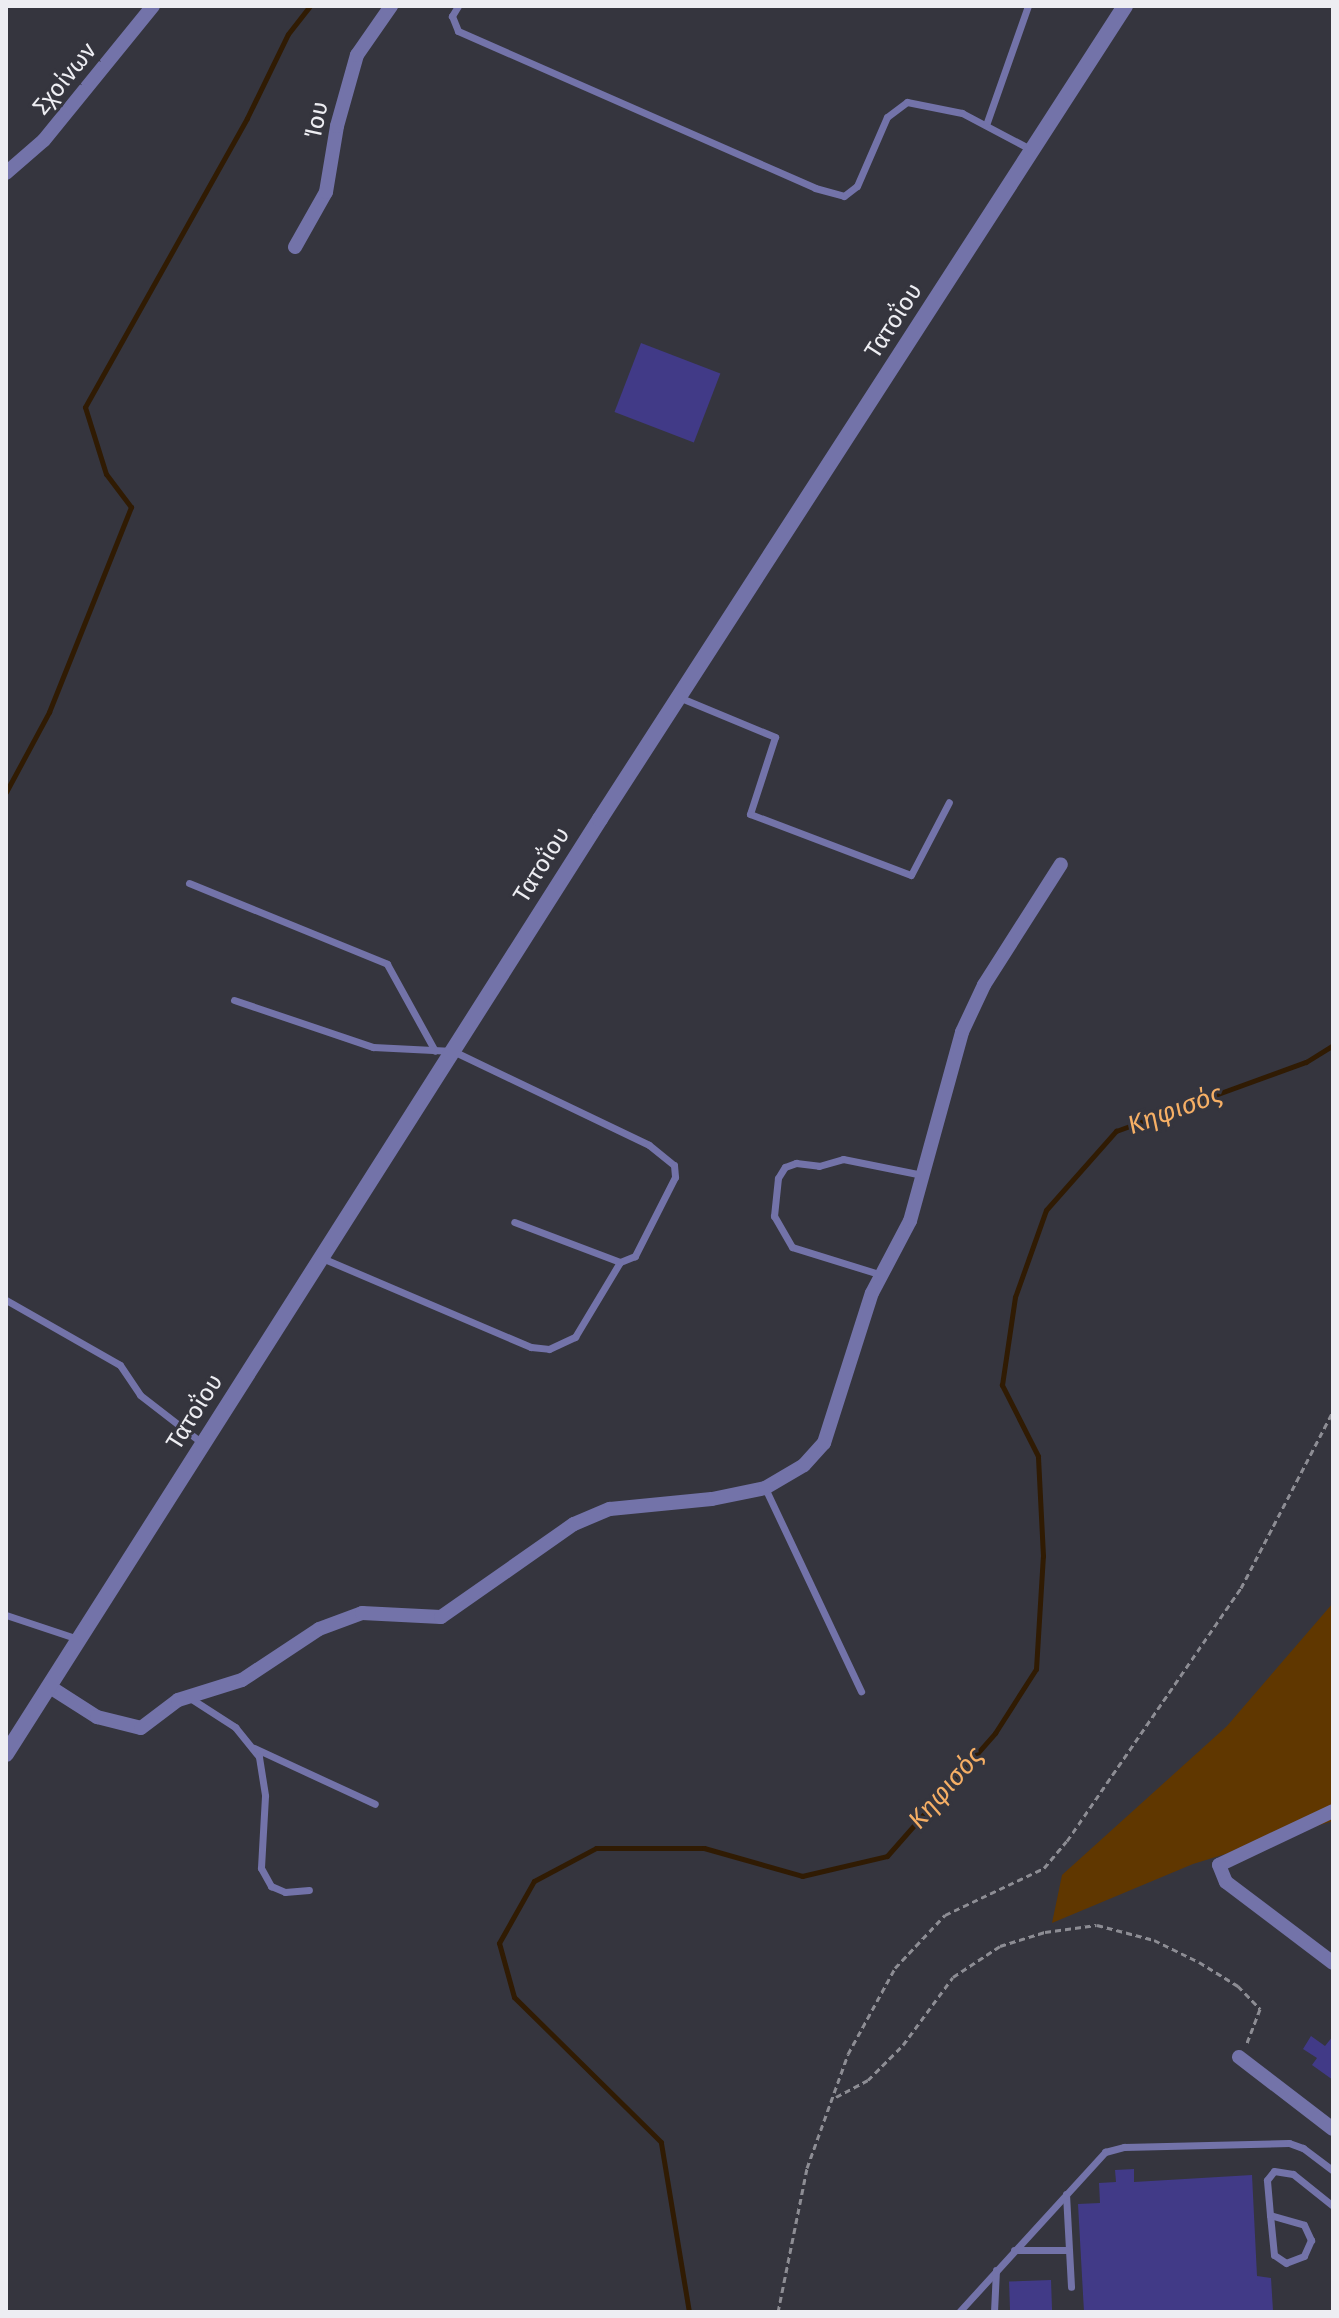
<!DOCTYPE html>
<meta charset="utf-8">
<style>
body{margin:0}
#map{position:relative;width:1339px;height:2318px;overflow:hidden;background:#35353e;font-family:"Fira Sans",sans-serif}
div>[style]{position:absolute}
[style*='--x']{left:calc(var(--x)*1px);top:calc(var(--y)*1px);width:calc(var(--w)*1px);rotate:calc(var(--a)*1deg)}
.green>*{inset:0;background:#603700}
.stream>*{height:5px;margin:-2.5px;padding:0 2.5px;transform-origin:2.5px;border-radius:2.5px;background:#301b03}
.building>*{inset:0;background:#413a87;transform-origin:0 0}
.path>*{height:3px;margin-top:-1.5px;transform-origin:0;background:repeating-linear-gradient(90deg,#8d8d94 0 6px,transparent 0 10px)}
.service>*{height:7px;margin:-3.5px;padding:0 3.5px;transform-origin:3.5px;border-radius:3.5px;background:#7373a9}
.minor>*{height:14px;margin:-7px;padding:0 7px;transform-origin:7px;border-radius:7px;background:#7373a9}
.tertiary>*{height:16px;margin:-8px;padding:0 8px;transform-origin:8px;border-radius:8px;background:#7373a9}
span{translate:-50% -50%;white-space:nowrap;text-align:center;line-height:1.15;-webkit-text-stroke:6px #35353e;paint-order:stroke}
.street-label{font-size:24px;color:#ededf2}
.water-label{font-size:26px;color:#f6af65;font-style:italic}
.frame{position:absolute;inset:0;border:8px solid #ededf2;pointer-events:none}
</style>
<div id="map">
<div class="green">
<div style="clip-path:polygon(1333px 1603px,1333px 1821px,1193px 1864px,1052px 1923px,1062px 1875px,1227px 1726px)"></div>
</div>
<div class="stream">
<div style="--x:6;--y:792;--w:91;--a:-61.7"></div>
<div style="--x:49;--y:712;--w:221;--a:-68.2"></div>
<div style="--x:131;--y:507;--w:41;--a:-127.1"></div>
<div style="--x:106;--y:474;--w:70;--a:-107.4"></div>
<div style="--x:85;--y:407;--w:331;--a:-60.7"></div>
<div style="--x:247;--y:118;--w:93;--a:-64"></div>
<div style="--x:288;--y:34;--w:36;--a:-52"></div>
<div style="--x:689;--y:2312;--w:172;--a:-99.4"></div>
<div style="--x:661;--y:2142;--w:206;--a:-135.4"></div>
<div style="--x:514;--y:1997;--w:56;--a:-105.5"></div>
<div style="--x:499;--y:1943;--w:71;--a:-60.6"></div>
<div style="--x:534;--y:1881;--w:70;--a:-28"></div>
<div style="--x:596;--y:1848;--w:108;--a:0"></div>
<div style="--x:704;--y:1848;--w:102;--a:15.9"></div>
<div style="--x:802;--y:1876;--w:87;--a:-13.2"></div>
<div style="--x:887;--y:1856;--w:164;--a:-48.7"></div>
<div style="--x:995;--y:1733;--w:76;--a:-57.4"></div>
<div style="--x:1036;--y:1669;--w:113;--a:-86.5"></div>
<div style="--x:1043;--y:1556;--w:100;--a:-92.9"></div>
<div style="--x:1038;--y:1456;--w:80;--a:-116.9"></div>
<div style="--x:1002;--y:1385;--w:89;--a:-81.6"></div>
<div style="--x:1015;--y:1297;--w:92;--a:-70.4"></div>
<div style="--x:1046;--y:1210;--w:106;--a:-48.5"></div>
<div style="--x:1116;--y:1131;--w:202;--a:-20"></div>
<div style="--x:1306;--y:1062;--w:32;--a:-32"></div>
</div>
<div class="building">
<div style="left:641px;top:343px;width:85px;height:74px;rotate:21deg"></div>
<div style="clip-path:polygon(1311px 2036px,1325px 2046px,1333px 2036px,1333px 2080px,1312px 2065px,1317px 2058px,1303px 2049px)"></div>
<div style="clip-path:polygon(1134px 2169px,1134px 2182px,1252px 2175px,1257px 2276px,1271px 2278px,1273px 2311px,1084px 2312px,1078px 2204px,1100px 2203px,1099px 2183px,1116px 2182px,1115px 2170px)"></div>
<div style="left:1051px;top:2280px;width:32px;height:42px;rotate:88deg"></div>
</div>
<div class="path">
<div style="--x:836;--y:2097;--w:36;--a:-28"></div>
<div style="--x:868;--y:2080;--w:49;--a:-45"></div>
<div style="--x:903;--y:2045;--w:84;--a:-53.7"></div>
<div style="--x:953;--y:1977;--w:56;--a:-33.4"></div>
<div style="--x:1000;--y:1946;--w:47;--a:-17.3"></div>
<div style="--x:1045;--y:1932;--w:52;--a:-7.7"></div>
<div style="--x:1097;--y:1925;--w:59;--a:14.7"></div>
<div style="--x:1154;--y:1940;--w:50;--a:26.1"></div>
<div style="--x:1199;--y:1962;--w:46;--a:31.6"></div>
<div style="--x:1238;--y:1986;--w:32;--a:46"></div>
<div style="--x:1260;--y:2009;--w:39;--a:111"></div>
<div style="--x:778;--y:2312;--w:147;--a:-78.6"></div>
<div style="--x:807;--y:2168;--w:121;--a:-70.2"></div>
<div style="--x:848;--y:2054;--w:98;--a:-61.3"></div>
<div style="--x:895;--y:1968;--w:73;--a:-46.7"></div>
<div style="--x:945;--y:1915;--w:110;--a:-25.4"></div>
<div style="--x:1044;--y:1868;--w:35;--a:-50"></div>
<div style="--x:1067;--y:1841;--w:307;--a:-55.5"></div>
<div style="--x:1241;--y:1588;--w:199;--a:-62.5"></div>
</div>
<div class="service">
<div style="--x:458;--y:6;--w:12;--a:121"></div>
<div style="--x:452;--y:16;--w:16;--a:68"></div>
<div style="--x:458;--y:31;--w:390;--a:23.7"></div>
<div style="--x:815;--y:188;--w:30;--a:15"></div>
<div style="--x:844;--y:196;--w:16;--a:-38"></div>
<div style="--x:857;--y:186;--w:75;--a:-66.5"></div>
<div style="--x:887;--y:117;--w:25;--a:-37"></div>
<div style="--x:907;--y:102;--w:56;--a:11.3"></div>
<div style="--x:962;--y:113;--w:79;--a:27.9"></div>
<div style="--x:986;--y:125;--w:126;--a:-70.6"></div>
<div style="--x:681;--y:698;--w:102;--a:22.5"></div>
<div style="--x:775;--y:737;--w:81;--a:108"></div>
<div style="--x:750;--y:814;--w:172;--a:20.8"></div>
<div style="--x:911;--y:875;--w:82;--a:-62.5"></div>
<div style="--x:189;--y:883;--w:214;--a:22.2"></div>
<div style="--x:387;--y:964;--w:99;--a:61.1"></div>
<div style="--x:234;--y:1000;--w:147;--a:18.7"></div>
<div style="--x:373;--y:1047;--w:80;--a:2.9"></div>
<div style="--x:453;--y:1051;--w:217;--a:25.6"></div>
<div style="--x:649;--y:1145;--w:32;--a:39"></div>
<div style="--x:674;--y:1165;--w:12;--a:85"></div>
<div style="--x:675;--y:1177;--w:89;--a:116.9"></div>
<div style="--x:635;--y:1256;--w:16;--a:158"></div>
<div style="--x:620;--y:1262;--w:113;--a:-159.3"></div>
<div style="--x:322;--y:1258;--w:227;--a:23.1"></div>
<div style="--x:531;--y:1347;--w:18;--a:6"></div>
<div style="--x:549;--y:1349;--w:29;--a:-25"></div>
<div style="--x:575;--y:1337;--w:87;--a:-59"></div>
<div style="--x:882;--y:1275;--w:94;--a:-162.7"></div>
<div style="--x:792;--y:1247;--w:36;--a:-120"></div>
<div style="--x:774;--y:1216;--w:38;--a:-84"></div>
<div style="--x:778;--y:1178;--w:13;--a:-58"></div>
<div style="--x:785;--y:1167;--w:12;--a:-20"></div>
<div style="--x:796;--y:1163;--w:23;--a:7"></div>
<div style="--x:819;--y:1166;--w:25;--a:-16"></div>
<div style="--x:843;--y:1159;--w:81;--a:11.4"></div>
<div style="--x:6;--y:1300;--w:131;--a:29.7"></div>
<div style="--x:120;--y:1365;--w:36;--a:56"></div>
<div style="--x:140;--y:1395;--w:78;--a:37.7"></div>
<div style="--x:765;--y:1488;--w:225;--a:64.7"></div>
<div style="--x:6;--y:1615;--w:76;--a:18.4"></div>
<div style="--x:190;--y:1698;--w:54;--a:32.8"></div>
<div style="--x:235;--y:1727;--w:38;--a:51"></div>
<div style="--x:259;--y:1757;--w:39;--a:81"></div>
<div style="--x:265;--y:1796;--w:72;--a:93.2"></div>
<div style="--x:261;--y:1868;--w:21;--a:61"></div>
<div style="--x:271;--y:1886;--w:15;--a:23"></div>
<div style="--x:285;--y:1892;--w:24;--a:-5"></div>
<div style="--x:254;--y:1748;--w:133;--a:24.8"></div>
<div style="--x:1066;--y:2194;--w:93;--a:86.9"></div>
<div style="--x:1270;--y:2215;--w:35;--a:16"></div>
<div style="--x:1304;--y:2225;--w:17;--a:65"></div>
<div style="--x:1311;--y:2240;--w:17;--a:114"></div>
<div style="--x:1304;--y:2256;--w:19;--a:159"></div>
<div style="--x:1286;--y:2263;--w:14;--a:-146"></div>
<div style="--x:1274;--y:2255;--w:40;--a:-95.7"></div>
<div style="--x:1270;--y:2215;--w:35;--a:-95"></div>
<div style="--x:1267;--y:2180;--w:11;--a:-52"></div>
<div style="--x:1274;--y:2171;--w:19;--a:9"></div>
<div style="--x:1293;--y:2174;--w:51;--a:38.7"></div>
<div style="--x:1014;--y:2250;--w:54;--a:0"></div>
<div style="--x:959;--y:2312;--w:217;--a:-47.6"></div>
<div style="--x:1105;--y:2152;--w:20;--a:-15"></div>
<div style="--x:1124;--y:2147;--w:165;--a:-1.4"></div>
<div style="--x:1289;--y:2143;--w:15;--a:20"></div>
<div style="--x:1303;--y:2148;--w:38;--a:37"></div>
<div style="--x:994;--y:2312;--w:42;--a:-87.3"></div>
</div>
<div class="minor">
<div style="--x:6;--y:173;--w:50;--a:-41"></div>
<div style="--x:44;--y:140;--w:173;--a:-50.9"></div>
<div style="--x:295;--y:247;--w:63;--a:-60.6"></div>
<div style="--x:326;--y:192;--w:67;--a:-80.5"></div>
<div style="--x:337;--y:126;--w:74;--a:-74.3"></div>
<div style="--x:357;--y:55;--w:60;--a:-55.2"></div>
<div style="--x:50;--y:1687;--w:56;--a:32.6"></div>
<div style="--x:97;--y:1717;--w:45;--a:14"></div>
<div style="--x:141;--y:1728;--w:46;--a:-37.1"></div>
<div style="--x:178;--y:1700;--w:67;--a:-17.4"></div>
<div style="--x:242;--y:1680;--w:92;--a:-33.5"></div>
<div style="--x:319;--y:1629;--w:46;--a:-20.4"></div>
<div style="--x:362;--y:1613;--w:79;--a:2.9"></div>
<div style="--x:441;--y:1617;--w:162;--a:-35"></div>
<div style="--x:574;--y:1524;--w:39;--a:-23"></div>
<div style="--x:610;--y:1509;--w:102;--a:-5.6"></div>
<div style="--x:712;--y:1499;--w:54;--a:-11.7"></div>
<div style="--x:765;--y:1488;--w:45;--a:-30.5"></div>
<div style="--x:804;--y:1465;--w:30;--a:-48"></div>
<div style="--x:824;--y:1443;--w:157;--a:-72.3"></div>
<div style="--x:872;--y:1293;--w:81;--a:-62.2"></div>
<div style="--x:910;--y:1221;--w:196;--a:-74.6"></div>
<div style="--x:962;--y:1032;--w:52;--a:-64.9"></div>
<div style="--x:984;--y:985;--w:143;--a:-57.5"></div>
<div style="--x:1333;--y:1811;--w:126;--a:154.7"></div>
<div style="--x:1219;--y:1865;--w:18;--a:68"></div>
<div style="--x:1226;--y:1882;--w:134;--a:37.1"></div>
<div style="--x:1239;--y:2057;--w:118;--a:37.5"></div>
</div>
<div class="tertiary">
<div style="--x:6;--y:1754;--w:1108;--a:-57.57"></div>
<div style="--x:600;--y:819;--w:968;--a:-57.15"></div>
</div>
<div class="street-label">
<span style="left:65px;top:79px;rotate:-51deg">Σχοίνων</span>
<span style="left:317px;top:120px;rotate:-78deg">Ίου</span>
<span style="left:894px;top:321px;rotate:-57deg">Τατοΐου</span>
<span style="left:542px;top:865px;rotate:-58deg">Τατοΐου</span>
<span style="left:195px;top:1412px;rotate:-58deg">Τατοΐου</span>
</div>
<div class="water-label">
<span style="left:1175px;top:1110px;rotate:-20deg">Κηφισός</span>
<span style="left:946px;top:1788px;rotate:-49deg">Κηφισός</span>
</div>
<div class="frame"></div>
</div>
